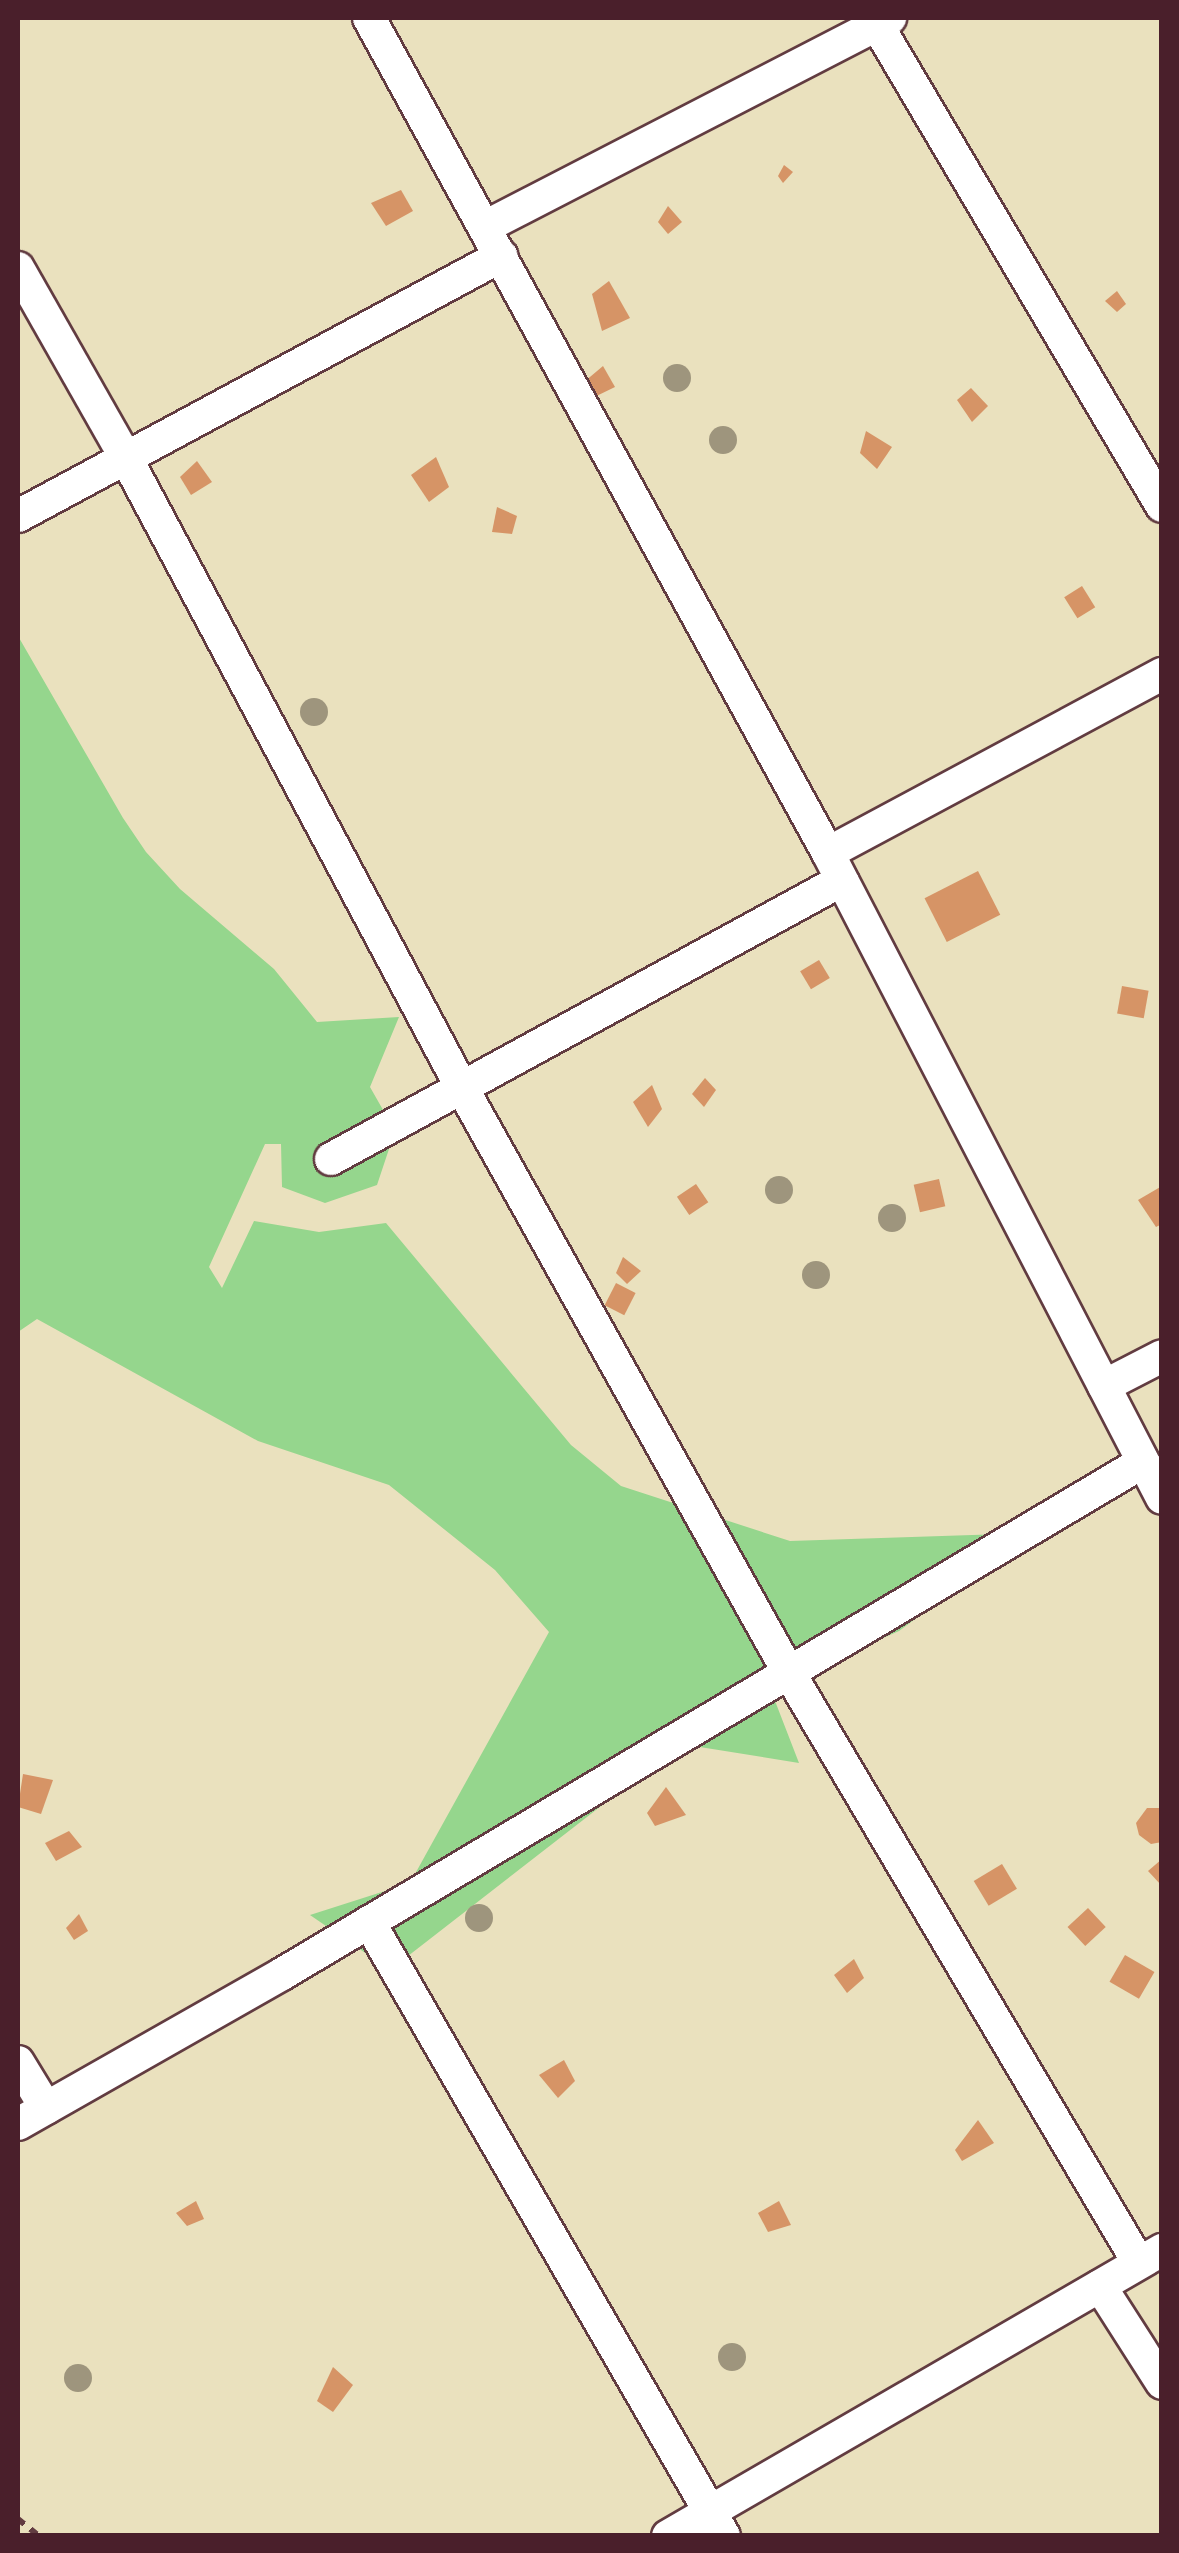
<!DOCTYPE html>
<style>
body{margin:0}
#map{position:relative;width:1179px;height:2553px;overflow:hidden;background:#eae1be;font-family:Sriracha,sans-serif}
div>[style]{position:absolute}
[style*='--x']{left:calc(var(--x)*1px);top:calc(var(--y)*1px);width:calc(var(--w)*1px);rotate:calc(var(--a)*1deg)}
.green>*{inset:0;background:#95d68d}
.building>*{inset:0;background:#d69466;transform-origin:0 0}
.path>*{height:6px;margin-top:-3px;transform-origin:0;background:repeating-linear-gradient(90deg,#623c41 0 8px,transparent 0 16px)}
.roads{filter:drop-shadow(2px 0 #623c41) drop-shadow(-2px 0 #623c41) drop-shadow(0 2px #623c41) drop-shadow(0 -2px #623c41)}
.street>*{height:32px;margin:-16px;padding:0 16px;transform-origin:16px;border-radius:16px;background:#fff}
.trees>*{width:28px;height:28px;margin:-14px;border-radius:50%;background:#9e957d}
span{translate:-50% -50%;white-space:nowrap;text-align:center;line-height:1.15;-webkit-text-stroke:10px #fdfcf7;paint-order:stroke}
.frame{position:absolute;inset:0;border:20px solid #4a1f2b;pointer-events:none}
</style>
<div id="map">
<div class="green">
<div style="clip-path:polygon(18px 636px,123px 818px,146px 852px,180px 889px,274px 969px,317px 1022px,399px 1017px,370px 1087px,395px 1131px,377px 1185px,325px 1203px,282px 1187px,281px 1144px,265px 1144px,209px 1267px,222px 1288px,254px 1221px,319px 1232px,386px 1223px,571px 1445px,621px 1486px,790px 1541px,1032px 1533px,899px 1631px,770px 1688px,799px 1763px,681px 1744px,390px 1970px,310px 1915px,410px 1883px,549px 1632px,495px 1570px,389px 1485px,258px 1441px,37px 1319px,18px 1332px)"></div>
</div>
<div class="building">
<div style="clip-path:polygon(784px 165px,793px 172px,783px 183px,778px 176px)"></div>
<div style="clip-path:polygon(401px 190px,413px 211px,386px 226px,371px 203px)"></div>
<div style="clip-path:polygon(668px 206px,682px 222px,668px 234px,658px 222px)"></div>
<div style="clip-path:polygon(609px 281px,630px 318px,602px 331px,592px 294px)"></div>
<div style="clip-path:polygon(1117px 291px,1126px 304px,1117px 312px,1105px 301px)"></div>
<div style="clip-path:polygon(603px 366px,615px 387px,584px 402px,578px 387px)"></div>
<div style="clip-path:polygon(971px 388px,988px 406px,972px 422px,957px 400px)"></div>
<div style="clip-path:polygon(866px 431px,892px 447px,877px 469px,860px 453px)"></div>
<div style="clip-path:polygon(436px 457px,449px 487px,429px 502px,411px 475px)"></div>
<div style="clip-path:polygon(197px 461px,212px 482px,191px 495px,180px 477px)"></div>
<div style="clip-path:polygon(497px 507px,517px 516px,512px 534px,492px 532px)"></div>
<div style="left:1082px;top:586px;width:25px;height:21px;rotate:58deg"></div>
<div style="left:978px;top:871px;width:49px;height:60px;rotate:63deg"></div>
<div style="left:819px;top:960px;width:21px;height:22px;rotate:59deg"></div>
<div style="left:1122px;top:986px;width:27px;height:28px;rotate:10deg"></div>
<div style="clip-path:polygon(705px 1078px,716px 1090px,704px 1107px,692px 1094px)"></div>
<div style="clip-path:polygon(652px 1085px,662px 1109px,648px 1127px,633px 1102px)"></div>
<div style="left:939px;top:1179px;width:28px;height:26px;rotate:77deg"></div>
<div style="left:696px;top:1184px;width:22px;height:23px;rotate:56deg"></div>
<div style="clip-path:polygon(1162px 1186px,1162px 1224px,1156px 1227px,1138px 1200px)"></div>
<div style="clip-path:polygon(623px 1257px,641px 1271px,627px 1284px,616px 1273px)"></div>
<div style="left:616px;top:1283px;width:22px;height:25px;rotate:27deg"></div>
<div style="clip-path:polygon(23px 1774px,53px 1780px,41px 1814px,18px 1807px)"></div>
<div style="clip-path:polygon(666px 1787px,686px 1815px,655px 1826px,647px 1813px)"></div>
<div style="clip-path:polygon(1147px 1808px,1162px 1808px,1162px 1842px,1151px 1844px,1139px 1835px,1136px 1823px)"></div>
<div style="clip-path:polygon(69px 1831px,82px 1847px,56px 1861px,45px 1843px)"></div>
<div style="clip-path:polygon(1162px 1859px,1162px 1886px,1148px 1871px)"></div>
<div style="left:1002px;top:1864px;width:29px;height:33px;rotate:59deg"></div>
<div style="left:1088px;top:1908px;width:26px;height:28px;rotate:47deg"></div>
<div style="clip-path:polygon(79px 1914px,88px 1931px,74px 1940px,66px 1928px)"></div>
<div style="left:1125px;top:1955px;width:34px;height:31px;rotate:30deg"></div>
<div style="clip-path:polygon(854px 1959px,864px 1978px,847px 1993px,834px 1975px)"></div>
<div style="clip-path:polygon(564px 2060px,575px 2081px,558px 2098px,539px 2075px)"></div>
<div style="clip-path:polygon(978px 2120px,994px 2143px,962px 2161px,955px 2150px)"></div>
<div style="clip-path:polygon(196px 2201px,204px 2219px,187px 2226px,176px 2213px)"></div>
<div style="clip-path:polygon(779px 2201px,791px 2225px,768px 2232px,758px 2213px)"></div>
<div style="clip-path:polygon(333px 2367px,353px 2385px,333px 2412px,317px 2401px)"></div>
</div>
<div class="path">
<div style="--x:18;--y:2519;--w:27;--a:39"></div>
</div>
<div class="roads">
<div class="street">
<div style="--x:369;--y:18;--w:953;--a:61.2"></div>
<div style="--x:828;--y:853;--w:726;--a:62.62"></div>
<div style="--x:873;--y:18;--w:567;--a:59.37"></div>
<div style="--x:485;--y:227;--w:456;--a:-27.3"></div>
<div style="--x:18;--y:268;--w:219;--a:60.4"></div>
<div style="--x:126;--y:458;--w:714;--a:61.93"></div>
<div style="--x:462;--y:1088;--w:668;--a:60.79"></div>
<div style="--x:788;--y:1671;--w:688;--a:59.34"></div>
<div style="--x:18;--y:516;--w:549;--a:-28.29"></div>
<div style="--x:828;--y:853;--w:379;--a:-28.2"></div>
<div style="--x:331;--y:1159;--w:582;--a:-28.63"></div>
<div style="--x:1104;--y:1386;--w:65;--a:-27.3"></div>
<div style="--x:369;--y:1922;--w:709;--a:59.96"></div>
<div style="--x:18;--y:2062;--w:54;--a:58.7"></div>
<div style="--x:18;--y:2124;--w:304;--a:-29.6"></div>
<div style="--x:282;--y:1974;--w:1002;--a:-30.74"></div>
<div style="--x:1100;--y:2286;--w:115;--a:57.4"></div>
<div style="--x:668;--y:2536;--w:571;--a:-30.07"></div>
</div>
</div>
<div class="trees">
<div style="left:677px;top:378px"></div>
<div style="left:723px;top:440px"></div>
<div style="left:314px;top:712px"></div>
<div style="left:779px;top:1190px"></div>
<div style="left:892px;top:1218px"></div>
<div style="left:816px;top:1275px"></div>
<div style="left:479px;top:1918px"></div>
<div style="left:732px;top:2357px"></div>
<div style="left:78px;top:2378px"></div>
</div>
<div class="frame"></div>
</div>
